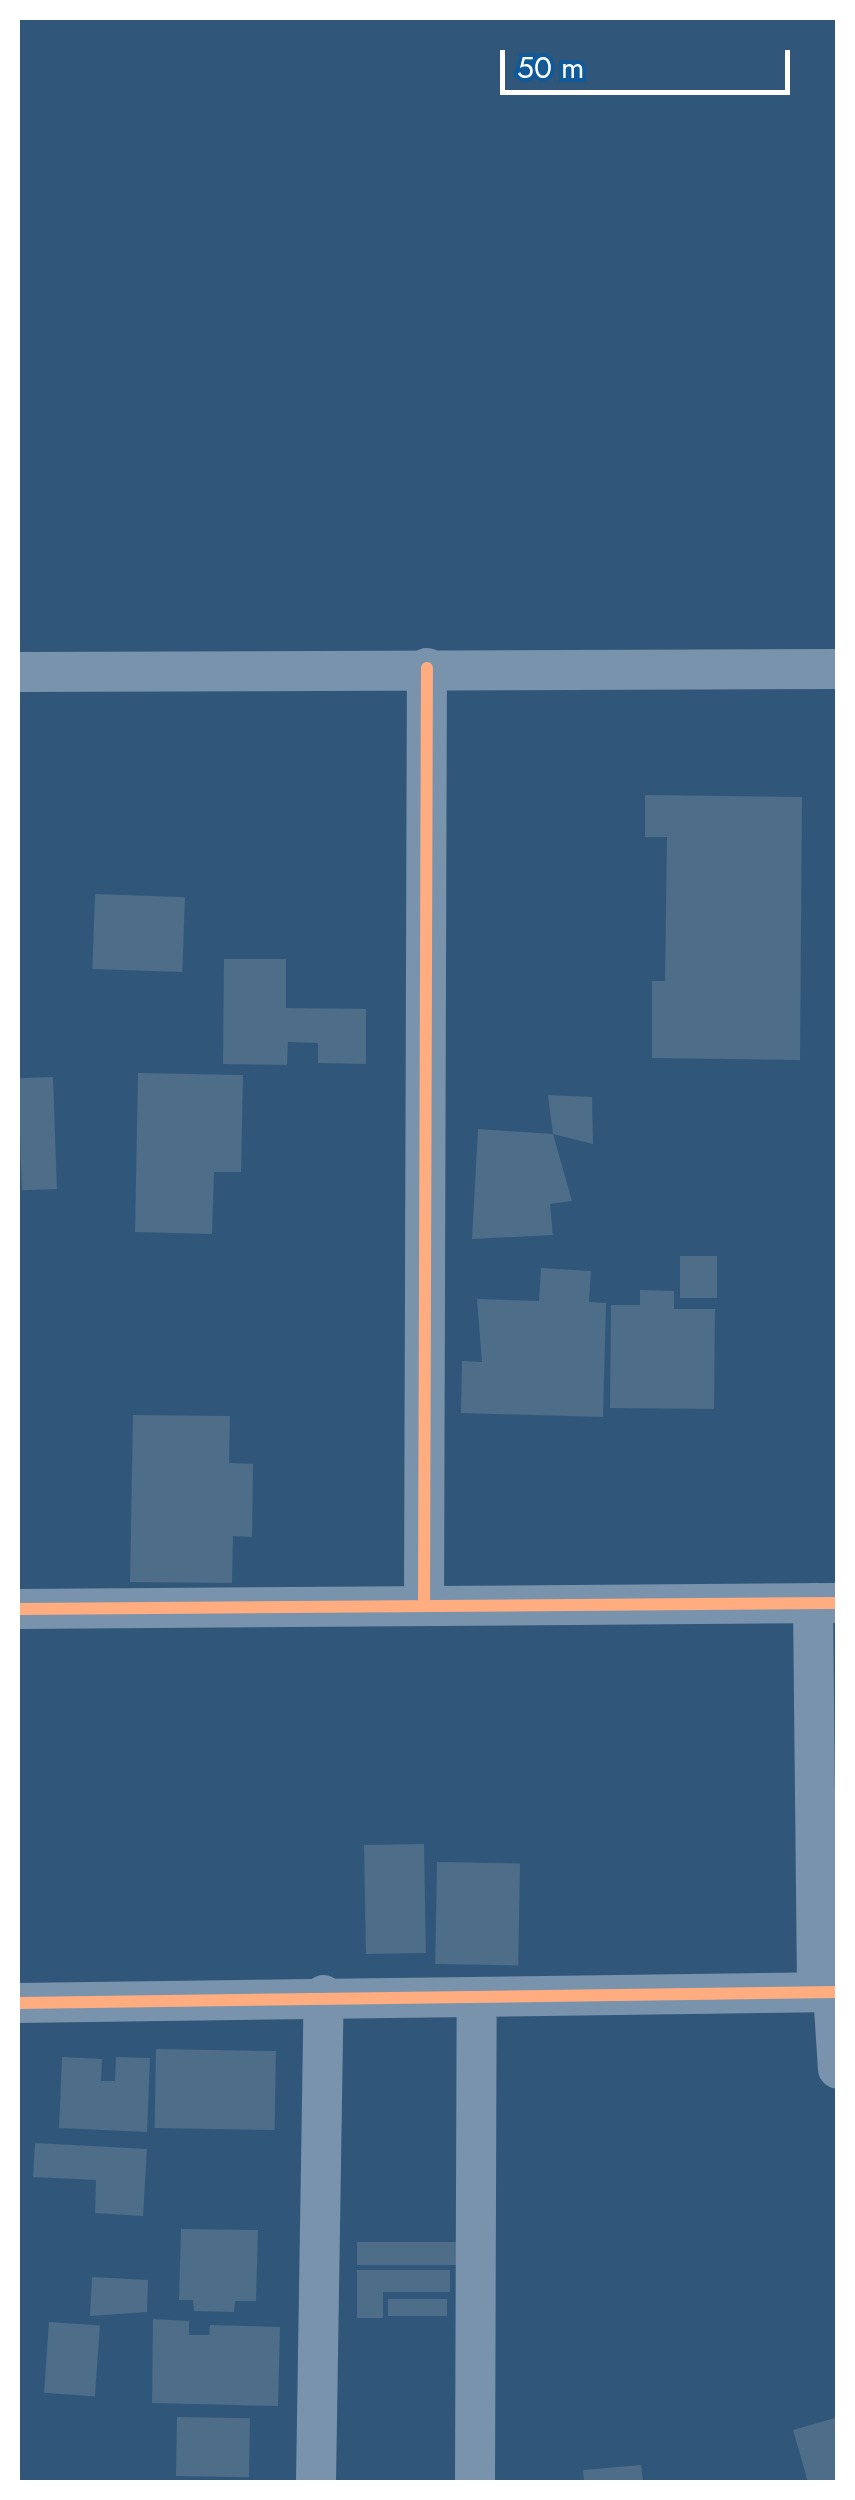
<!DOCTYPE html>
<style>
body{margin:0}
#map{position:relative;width:855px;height:2500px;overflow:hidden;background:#30577a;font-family:Jost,sans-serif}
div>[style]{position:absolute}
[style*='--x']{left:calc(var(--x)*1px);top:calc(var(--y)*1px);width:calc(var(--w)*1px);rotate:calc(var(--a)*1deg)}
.building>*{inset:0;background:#4d6d88;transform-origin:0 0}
.street>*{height:40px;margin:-20px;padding:0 20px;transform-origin:20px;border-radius:20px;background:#7993ac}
.cycleway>*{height:12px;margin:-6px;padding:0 6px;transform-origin:6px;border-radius:6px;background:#ffac80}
span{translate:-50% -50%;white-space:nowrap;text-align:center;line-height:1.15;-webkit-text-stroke:10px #105a99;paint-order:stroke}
.frame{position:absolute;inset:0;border:20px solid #fff;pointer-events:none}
.scale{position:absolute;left:500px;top:50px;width:290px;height:45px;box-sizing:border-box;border:5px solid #fff;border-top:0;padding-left:12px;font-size:30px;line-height:35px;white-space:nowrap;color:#fff;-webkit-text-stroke:8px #105a99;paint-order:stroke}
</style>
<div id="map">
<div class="building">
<div style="clip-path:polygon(645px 795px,802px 797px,800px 1060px,652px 1058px,652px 981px,665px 981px,667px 837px,645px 837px)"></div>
<div style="left:95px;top:894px;width:90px;height:75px;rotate:2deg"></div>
<div style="clip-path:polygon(224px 959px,286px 959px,286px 1008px,366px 1009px,366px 1064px,318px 1063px,318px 1043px,288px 1042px,287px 1065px,223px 1064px)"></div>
<div style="clip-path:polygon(138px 1073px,243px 1075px,241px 1172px,214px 1172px,212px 1234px,135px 1232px)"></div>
<div style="left:53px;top:1077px;width:112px;height:35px;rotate:88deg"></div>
<div style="clip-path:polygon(548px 1095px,592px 1097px,593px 1144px,553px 1134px)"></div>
<div style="clip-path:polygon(478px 1129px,553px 1134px,572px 1201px,550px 1204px,553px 1235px,472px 1239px)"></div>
<div style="left:680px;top:1256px;width:37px;height:42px"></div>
<div style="clip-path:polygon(541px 1268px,591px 1271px,589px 1302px,606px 1303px,603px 1417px,461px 1413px,462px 1361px,482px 1362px,477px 1299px,539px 1301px)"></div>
<div style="clip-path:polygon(640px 1290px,674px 1291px,674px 1309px,715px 1309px,714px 1409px,610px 1408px,611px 1305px,640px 1305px)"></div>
<div style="clip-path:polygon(133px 1415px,230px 1416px,229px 1463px,253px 1464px,252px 1537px,233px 1536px,232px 1583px,130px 1582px)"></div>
<div style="left:424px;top:1844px;width:109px;height:60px;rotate:89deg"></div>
<div style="left:437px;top:1862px;width:83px;height:102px;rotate:1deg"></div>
<div style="left:156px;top:2049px;width:120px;height:79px;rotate:1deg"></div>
<div style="clip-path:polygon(62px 2057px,102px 2059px,101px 2081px,115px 2081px,116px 2057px,150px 2058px,147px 2132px,59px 2128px)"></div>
<div style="clip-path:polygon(35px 2143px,147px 2149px,143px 2216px,95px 2213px,96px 2180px,33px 2177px)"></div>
<div style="clip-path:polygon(181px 2229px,258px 2230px,256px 2301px,235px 2301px,234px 2312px,194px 2311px,193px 2300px,179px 2300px)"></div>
<div style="left:357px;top:2242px;width:99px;height:23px"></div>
<div style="clip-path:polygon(357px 2270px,450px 2270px,450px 2292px,383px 2292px,383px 2318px,357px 2318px)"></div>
<div style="clip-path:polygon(92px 2277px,148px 2280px,147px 2312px,90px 2316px)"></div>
<div style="left:447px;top:2299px;width:17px;height:59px;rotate:90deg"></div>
<div style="clip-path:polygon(153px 2319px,189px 2321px,189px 2335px,209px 2335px,210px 2325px,280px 2327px,278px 2406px,152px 2403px)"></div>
<div style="left:49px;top:2322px;width:51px;height:71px;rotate:4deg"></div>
<div style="left:177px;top:2417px;width:73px;height:59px;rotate:1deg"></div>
<div style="clip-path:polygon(838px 2417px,838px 2482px,808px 2482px,793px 2430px)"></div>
<div style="clip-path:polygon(641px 2465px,643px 2482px,584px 2482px,583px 2470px)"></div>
</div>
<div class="street">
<div style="--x:18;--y:672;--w:820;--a:-0.21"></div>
<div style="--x:813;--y:1603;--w:389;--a:89.4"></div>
<div style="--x:424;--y:1605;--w:937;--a:-89.82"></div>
<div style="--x:18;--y:1609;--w:820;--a:-0.42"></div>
<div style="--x:833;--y:1992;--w:77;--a:86.3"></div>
<div style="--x:18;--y:2003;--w:820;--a:-0.77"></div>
<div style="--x:316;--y:2482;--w:487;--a:-89.1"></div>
<div style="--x:475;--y:2482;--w:482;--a:-89.8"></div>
</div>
<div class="cycleway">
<div style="--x:424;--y:1605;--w:937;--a:-89.82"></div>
<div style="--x:18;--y:1609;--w:820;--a:-0.42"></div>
<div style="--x:18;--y:2003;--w:820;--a:-0.77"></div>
</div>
<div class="frame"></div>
<div class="scale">50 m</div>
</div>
